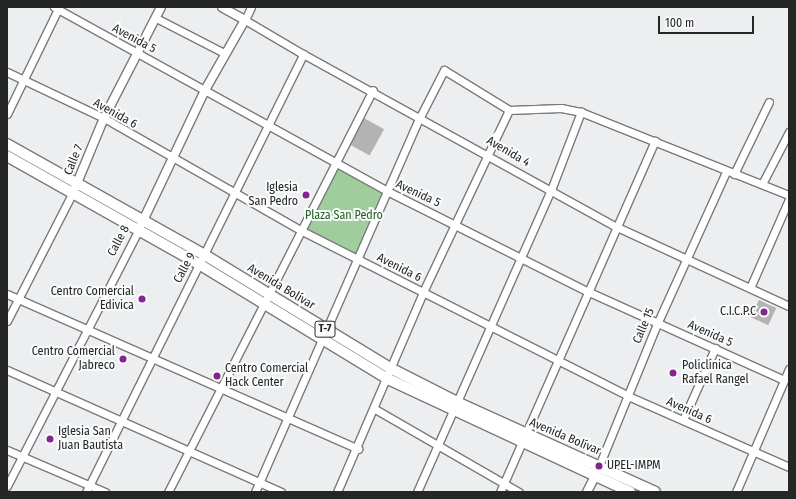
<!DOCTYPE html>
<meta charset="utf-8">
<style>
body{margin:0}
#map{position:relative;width:796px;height:499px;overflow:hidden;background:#eceef0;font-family:"Fira Sans Condensed",sans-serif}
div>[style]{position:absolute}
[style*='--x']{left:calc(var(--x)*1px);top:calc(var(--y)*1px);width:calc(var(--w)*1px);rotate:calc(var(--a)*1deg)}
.green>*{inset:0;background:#9fce9c;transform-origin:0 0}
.building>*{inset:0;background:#b5b2b3;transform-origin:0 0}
.roads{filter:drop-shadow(1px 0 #797a7c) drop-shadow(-1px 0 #797a7c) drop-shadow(0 1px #797a7c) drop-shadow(0 -1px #797a7c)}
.minor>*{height:7px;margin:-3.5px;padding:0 3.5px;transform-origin:3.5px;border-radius:3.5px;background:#fff}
.major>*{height:8px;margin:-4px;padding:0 4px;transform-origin:4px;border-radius:4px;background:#fff}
.highway>*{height:10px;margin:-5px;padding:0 5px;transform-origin:5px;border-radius:5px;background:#fff}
.dots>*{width:11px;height:11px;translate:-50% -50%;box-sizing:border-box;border:2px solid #fafbfd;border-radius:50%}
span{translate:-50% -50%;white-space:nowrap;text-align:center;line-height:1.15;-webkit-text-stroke:4px #fafbfd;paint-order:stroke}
.shield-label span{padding:1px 3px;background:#fafbfd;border:1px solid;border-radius:3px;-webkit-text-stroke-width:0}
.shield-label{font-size:11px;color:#252626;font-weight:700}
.street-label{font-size:12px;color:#252626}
.poi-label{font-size:12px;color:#252626}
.right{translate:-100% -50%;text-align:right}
.left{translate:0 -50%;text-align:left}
.park-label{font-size:12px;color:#226121}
.frame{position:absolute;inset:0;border:8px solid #252626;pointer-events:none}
.scale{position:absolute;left:658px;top:16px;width:96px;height:18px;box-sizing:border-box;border:2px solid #252626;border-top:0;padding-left:5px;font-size:12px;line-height:14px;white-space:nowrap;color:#252626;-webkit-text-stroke:3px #fafbfd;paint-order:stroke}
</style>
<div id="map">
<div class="green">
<div style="left:338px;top:166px;width:57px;height:74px;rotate:27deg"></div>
</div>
<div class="building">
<div style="left:364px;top:118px;width:23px;height:30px;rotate:29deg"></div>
<div style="left:759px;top:300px;width:19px;height:19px;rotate:25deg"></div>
</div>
<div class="roads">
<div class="minor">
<div style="--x:54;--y:7;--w:383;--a:28.9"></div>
<div style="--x:389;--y:192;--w:224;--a:26.6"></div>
<div style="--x:589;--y:292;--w:214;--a:24.3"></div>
<div style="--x:251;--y:7;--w:14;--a:115"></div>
<div style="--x:245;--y:20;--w:67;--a:30.4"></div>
<div style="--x:303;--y:54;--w:359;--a:28.9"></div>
<div style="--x:617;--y:227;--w:189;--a:24.7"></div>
<div style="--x:156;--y:18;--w:76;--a:27.2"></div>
<div style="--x:7;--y:72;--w:107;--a:25.4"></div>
<div style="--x:104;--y:118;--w:228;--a:29.7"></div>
<div style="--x:302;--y:231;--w:365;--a:26.8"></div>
<div style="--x:628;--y:396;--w:176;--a:23.8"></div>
<div style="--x:7;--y:114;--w:119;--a:-64.1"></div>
<div style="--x:734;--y:174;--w:80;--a:-64.1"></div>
<div style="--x:762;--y:184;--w:59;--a:-62.6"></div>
<div style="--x:750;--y:288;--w:97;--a:-66.3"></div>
<div style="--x:7;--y:294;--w:384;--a:23.8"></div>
<div style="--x:7;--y:321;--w:143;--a:-62.9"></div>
<div style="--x:7;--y:370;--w:300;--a:24"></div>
<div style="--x:375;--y:409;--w:166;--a:30"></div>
<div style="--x:683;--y:420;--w:79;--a:-66"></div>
<div style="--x:7;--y:450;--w:107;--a:23.2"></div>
<div style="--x:599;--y:466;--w:153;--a:-67.8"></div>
<div style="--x:657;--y:324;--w:167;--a:-65.6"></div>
<div style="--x:7;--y:486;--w:287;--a:-62.8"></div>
<div style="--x:86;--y:492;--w:489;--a:-63.6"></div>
<div style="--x:168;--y:492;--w:451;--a:-63"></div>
<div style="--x:255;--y:492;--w:410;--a:-66.3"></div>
<div style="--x:420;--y:117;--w:53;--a:-62.9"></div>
<div style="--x:444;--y:70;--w:76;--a:31.6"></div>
<div style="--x:509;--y:110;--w:52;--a:-2.2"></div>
<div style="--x:561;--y:108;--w:20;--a:11"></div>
<div style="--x:581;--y:112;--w:224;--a:21.8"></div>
<div style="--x:337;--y:492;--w:218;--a:-66.7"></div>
<div style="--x:423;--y:292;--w:201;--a:-64.7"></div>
<div style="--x:417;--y:492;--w:330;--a:-66.1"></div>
<div style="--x:551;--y:190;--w:84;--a:-69"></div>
<div style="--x:500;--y:492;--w:384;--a:-66.2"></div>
<div style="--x:736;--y:492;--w:134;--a:-66.7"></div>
</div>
<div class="major">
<div style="--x:75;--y:188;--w:76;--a:-67.5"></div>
<div style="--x:104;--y:118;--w:125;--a:-62.8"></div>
<div style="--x:141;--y:225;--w:149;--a:-64.6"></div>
<div style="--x:205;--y:90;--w:81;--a:-60.3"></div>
<div style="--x:245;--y:20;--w:26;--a:-151"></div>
<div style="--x:587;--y:492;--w:22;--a:-63"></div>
</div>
<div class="highway">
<div style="--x:7;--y:144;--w:227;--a:29.3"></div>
<div style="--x:205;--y:255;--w:219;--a:31.4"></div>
<div style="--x:392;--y:369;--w:75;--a:26.9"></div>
<div style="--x:459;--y:403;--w:215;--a:24.4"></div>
<div style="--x:7;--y:156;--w:220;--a:29.4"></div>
<div style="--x:199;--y:264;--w:221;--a:31.3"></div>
<div style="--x:388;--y:379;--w:267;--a:25"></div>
</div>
</div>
<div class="dots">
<div style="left:306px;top:195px;background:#83248f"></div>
<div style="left:142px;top:299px;background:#83248f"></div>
<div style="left:764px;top:312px;background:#83248f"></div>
<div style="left:123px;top:359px;background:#83248f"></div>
<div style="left:673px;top:373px;background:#83248f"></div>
<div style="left:217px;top:376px;background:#83248f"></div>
<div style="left:50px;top:439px;background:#83248f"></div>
<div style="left:599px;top:466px;background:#83248f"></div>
</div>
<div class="shield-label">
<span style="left:325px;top:329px">T-7</span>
</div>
<div class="street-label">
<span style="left:134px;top:39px;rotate:28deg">Avenida 5</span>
<span style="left:115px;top:114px;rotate:29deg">Avenida 6</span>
<span style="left:508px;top:152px;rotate:30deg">Avenida 4</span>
<span style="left:74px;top:160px;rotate:-68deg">Calle 7</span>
<span style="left:418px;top:194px;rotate:25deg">Avenida 5</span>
<span style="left:119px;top:241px;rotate:-62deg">Calle 8</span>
<span style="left:185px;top:268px;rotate:-62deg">Calle 9</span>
<span style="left:399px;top:268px;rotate:27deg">Avenida 6</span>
<span style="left:281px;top:287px;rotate:31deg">Avenida Bolívar</span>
<span style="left:644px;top:326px;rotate:-67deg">Calle 15</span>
<span style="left:710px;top:334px;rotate:24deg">Avenida 5</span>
<span style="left:689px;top:411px;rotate:24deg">Avenida 6</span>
<span style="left:565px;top:437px;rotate:23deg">Avenida Bolívar</span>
</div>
<div class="poi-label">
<span class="right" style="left:298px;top:195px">Iglesia<br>San Pedro</span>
<span class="right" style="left:134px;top:299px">Centro Comercial<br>Edivica</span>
<span class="right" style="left:756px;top:312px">C.I.C.P.C</span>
<span class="right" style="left:115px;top:359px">Centro Comercial<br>Jabreco</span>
<span class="left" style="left:682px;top:373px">Policlínica<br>Rafael Rangel</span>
<span class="left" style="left:225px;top:376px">Centro Comercial<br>Hack Center</span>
<span class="left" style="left:58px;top:439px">Iglesia San<br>Juan Bautista</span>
<span class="left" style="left:607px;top:466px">UPEL-IMPM</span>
</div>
<div class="park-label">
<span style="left:344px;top:216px">Plaza San Pedro</span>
</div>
<div class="frame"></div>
<div class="scale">100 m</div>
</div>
